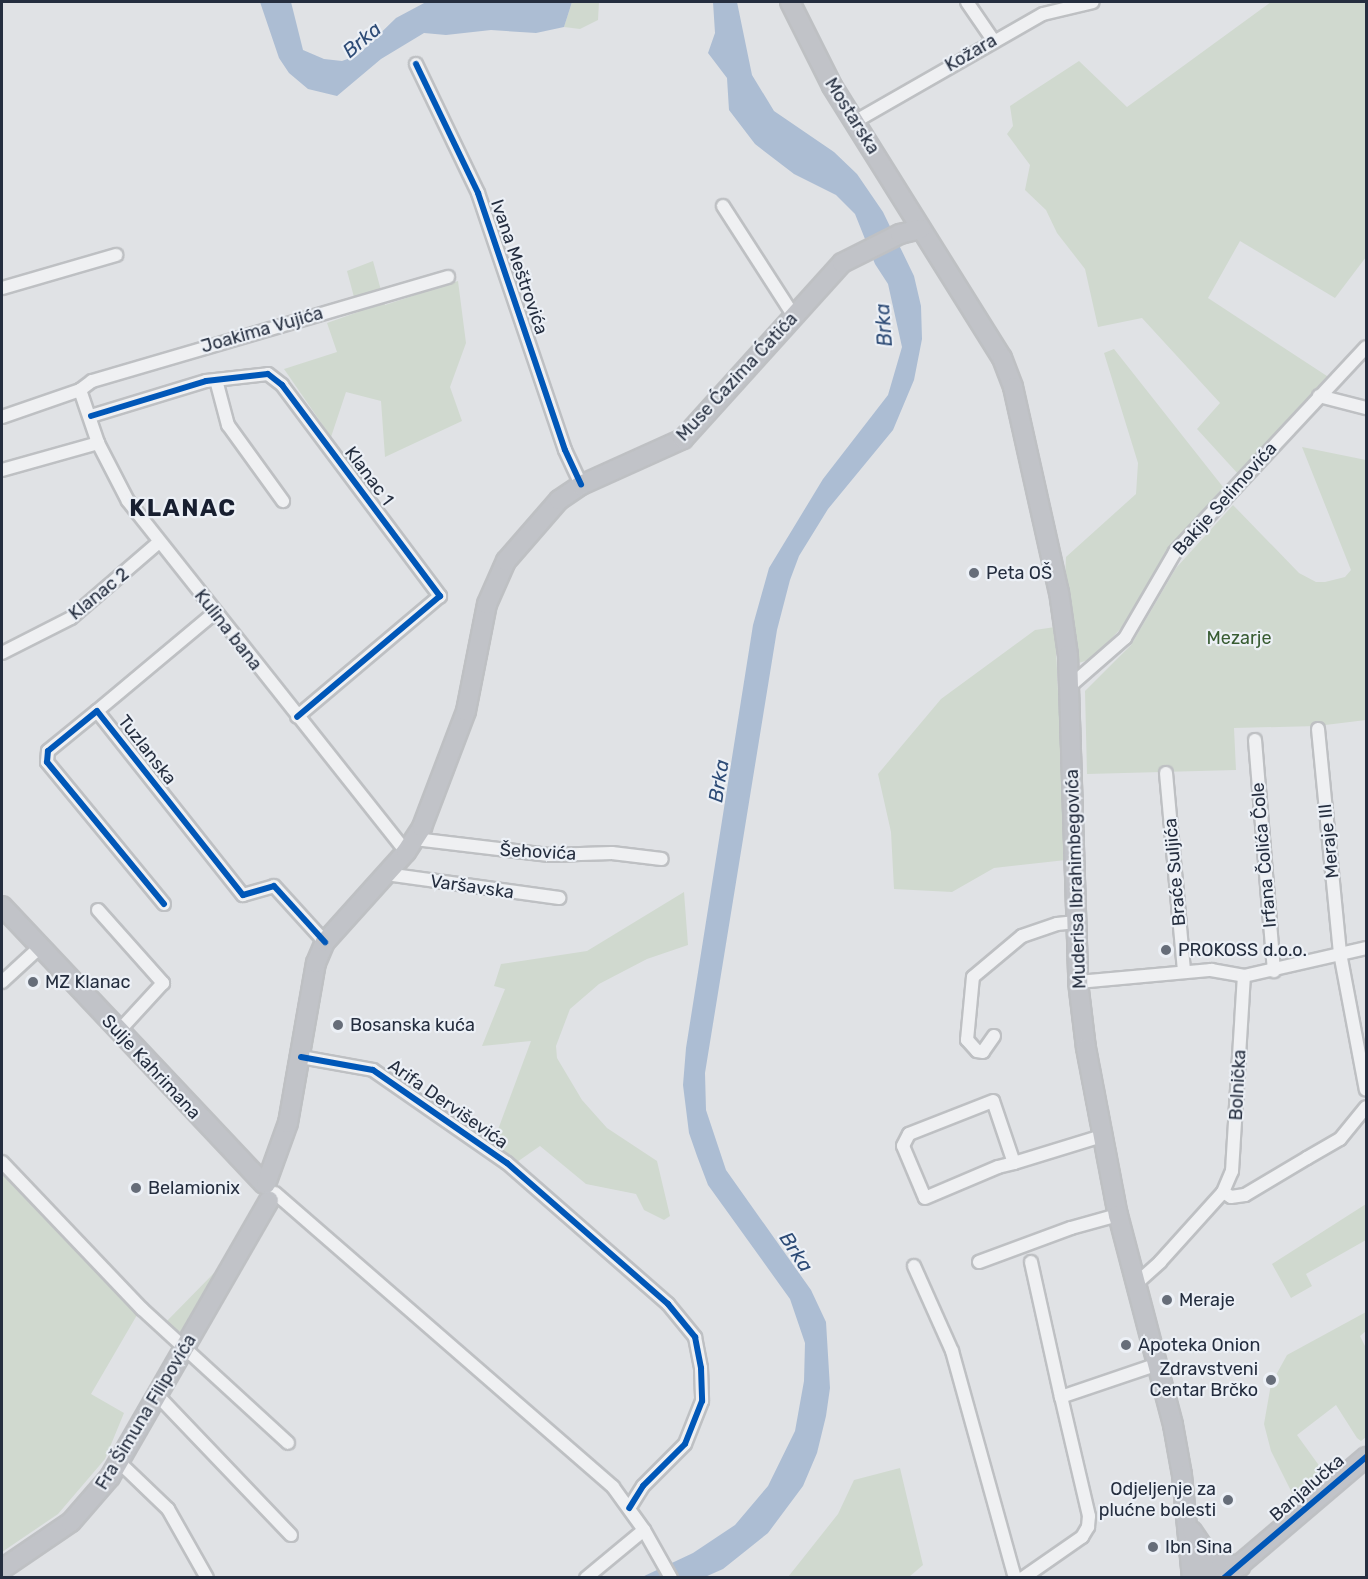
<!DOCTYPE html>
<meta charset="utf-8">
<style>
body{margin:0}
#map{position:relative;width:1368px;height:1579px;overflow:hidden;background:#e0e2e5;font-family:Rubik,sans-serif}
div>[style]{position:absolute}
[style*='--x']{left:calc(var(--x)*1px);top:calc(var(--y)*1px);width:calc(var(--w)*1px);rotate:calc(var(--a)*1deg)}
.green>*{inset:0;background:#d0d9cf}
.water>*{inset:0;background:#acbdd3}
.roads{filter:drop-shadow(2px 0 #bec0c3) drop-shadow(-2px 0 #bec0c3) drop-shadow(0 2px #bec0c3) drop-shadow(0 -2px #bec0c3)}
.street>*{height:12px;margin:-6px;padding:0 6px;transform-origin:6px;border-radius:6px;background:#eff0f2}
.secondary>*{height:18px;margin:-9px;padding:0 9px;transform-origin:9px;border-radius:9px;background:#c1c3c8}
.cycleway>*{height:6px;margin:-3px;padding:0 3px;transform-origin:3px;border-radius:3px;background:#0057b8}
.dots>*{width:16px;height:16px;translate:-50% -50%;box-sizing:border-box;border:3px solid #ecf0f6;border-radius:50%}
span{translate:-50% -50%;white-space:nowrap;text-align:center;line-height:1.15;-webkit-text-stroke:4.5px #ecf0f6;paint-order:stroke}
.street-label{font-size:18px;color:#252e3f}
.poi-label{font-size:18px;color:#252e3f}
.left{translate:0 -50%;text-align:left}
.right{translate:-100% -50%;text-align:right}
.park-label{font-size:18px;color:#385c32}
.water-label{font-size:20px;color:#2d4b76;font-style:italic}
.district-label{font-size:24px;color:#181f30;font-weight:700;letter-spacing:1.5px}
.frame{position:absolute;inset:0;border:3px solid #252e3f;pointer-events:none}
</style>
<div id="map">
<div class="green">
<div style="clip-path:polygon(572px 2px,599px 2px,598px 20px,580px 29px,564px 27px)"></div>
<div style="clip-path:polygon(1271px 2px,1366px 2px,1366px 257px,1335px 298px,1240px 241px,1208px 298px,1330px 378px,1239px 475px,1197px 429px,1220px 403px,1142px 318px,1098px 327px,1085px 269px,1057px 233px,1046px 210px,1025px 190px,1030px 165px,1007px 134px,1013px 126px,1010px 106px,1079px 61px,1127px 107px)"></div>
<div style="clip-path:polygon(373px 261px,385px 305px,458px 281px,466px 343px,450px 387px,462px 421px,385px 457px,381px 401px,346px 392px,331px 437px,284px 369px,337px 352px,327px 323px,358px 312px,347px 271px)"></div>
<div style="clip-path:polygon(1114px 349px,1223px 487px,1176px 544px,1126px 623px,1092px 659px,1072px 665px,1064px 602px,1066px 557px,1136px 494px,1138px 463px,1104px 353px)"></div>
<div style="clip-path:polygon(1302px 447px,1366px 460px,1366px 720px,1317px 726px,1234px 728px,1236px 770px,1087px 774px,1085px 691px,1131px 645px,1176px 568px,1233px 505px,1299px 573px,1316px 582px,1325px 582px,1345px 577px,1351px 570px)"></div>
<div style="clip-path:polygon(1055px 627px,1066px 860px,994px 868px,952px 892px,894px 889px,891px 832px,878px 774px,941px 699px,1035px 630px)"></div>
<div style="clip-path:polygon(684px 892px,688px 945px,647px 959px,599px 984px,570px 1009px,556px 1046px,557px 1058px,582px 1100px,607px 1128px,657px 1161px,670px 1216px,664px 1220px,644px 1210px,636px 1194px,586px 1184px,540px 1146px,517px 1162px,493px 1143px,531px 1041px,482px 1046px,505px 989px,494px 986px,501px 964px,587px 951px)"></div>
<div style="clip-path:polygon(2px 1174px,137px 1315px,91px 1394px,124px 1413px,105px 1459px,58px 1514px,2px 1552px)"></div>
<div style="clip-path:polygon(1366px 1204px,1366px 1240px,1306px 1274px,1312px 1286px,1291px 1298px,1272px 1264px)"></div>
<div style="clip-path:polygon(214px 1273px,217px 1275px,184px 1332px,174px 1331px,165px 1323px)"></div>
<div style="clip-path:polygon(1366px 1312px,1366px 1331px,1360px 1336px,1366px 1348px,1366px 1437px,1361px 1441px,1357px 1438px,1336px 1405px,1297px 1435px,1323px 1471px,1294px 1497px,1271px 1451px,1264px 1424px,1271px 1384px,1287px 1355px)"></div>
<div style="clip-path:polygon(900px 1468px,923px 1565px,909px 1577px,788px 1577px,838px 1514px,854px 1480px)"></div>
</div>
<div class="water">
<div style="clip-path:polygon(260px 2px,291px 2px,303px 50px,324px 59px,342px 61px,358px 55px,396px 18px,426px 2px,572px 2px,564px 27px,536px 33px,491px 30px,446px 35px,424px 33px,381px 59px,337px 96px,308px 89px,289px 73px,279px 58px)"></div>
<div style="clip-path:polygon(713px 2px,737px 2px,752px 75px,774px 111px,834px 152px,857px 174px,883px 212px,914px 276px,921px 306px,922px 339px,914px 380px,893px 430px,828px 509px,799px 556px,790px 580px,777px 630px,705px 1073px,706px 1110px,726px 1170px,811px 1290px,826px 1322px,830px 1388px,826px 1416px,817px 1453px,803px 1486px,768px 1533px,723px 1569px,705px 1577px,640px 1578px,693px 1553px,735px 1525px,768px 1486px,795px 1431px,804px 1381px,805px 1343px,790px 1299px,708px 1185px,697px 1156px,689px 1133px,683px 1085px,686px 1048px,753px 625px,769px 568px,823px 479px,888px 395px,902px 347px,888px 284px,875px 264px,855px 214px,836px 195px,794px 174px,755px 144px,729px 110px,727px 78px,708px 53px,715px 33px)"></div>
</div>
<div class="roads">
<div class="street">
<div style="--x:967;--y:2;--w:46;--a:55.6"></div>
<div style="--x:416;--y:64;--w:143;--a:64.3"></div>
<div style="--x:478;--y:193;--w:271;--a:71.3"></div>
<div style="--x:565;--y:450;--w:38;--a:65"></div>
<div style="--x:856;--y:121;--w:215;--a:-29.8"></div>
<div style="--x:1043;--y:14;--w:51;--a:-13.5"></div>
<div style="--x:723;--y:206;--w:131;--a:57.2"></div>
<div style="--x:2;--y:288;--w:119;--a:-16.1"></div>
<div style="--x:216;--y:380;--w:47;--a:75.1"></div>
<div style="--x:228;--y:425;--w:94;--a:54.1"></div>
<div style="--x:80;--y:390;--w:56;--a:71.2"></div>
<div style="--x:98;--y:443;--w:65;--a:62.7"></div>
<div style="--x:128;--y:501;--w:448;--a:51.6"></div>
<div style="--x:1319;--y:396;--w:49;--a:14.3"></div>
<div style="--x:91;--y:416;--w:120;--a:-16.9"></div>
<div style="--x:206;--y:381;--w:62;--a:-6.4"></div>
<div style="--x:268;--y:374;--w:18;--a:38"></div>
<div style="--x:282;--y:385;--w:264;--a:53.2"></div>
<div style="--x:440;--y:596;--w:187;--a:139.8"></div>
<div style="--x:2;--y:417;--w:83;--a:-19.1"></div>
<div style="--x:80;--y:390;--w:15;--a:-37"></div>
<div style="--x:92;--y:381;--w:371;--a:-16.3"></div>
<div style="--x:2;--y:470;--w:100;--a:-15.7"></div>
<div style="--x:2;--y:653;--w:77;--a:-26.9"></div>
<div style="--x:71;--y:618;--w:116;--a:-40.8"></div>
<div style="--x:1070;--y:686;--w:73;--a:-41.1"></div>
<div style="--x:1125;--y:638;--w:99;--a:-59.8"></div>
<div style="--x:1175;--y:552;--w:280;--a:-47"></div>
<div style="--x:97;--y:711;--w:153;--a:-39.9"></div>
<div style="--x:1318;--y:729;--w:225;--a:84.4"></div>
<div style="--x:1340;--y:953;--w:139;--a:79.3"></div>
<div style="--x:1255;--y:740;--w:232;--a:85.3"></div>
<div style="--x:1166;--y:773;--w:199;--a:84.8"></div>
<div style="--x:415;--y:839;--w:135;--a:6.8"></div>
<div style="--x:549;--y:855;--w:63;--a:-1.8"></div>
<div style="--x:612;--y:853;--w:50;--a:6.8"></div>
<div style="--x:386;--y:874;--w:175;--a:7.9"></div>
<div style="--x:164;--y:904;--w:184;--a:-129.5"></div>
<div style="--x:47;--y:762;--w:11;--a:-85"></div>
<div style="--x:48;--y:751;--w:63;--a:-39.2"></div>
<div style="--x:97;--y:711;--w:235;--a:51.6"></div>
<div style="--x:243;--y:895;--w:32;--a:-16"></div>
<div style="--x:274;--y:886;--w:76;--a:47.7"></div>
<div style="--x:98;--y:910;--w:98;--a:48.3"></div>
<div style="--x:163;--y:983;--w:67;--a:132.6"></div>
<div style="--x:2;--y:982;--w:52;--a:-42.6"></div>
<div style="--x:1078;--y:982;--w:134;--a:-5.2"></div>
<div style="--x:1211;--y:970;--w:34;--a:10"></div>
<div style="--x:1244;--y:976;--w:125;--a:-12.9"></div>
<div style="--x:994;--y:1036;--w:19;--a:125"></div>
<div style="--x:983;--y:1052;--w:6;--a:-171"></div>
<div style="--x:977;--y:1051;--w:15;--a:-132"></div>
<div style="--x:967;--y:1040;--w:63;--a:-84.6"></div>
<div style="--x:973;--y:977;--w:64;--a:-39.9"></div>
<div style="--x:1022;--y:936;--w:37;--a:-19"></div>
<div style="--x:1057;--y:924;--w:19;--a:-6"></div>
<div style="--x:301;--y:1057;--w:73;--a:10.2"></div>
<div style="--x:373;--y:1070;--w:163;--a:34.8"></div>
<div style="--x:507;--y:1163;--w:214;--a:41.2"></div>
<div style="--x:668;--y:1304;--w:43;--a:50.7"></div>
<div style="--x:695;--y:1337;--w:32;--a:79"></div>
<div style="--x:701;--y:1368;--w:33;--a:88"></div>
<div style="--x:702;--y:1401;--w:46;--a:111.6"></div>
<div style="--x:685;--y:1444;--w:59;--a:135"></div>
<div style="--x:643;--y:1486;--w:26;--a:122"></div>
<div style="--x:2;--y:1162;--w:203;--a:46.4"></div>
<div style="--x:142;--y:1309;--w:198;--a:42.5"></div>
<div style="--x:1014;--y:1163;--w:65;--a:-108.7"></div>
<div style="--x:993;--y:1101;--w:90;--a:158.6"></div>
<div style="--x:909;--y:1134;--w:13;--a:117"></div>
<div style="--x:903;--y:1146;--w:56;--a:67.1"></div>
<div style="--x:925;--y:1198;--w:79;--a:-23"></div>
<div style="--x:998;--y:1167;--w:16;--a:-14"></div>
<div style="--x:1014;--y:1163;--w:92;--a:-17.1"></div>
<div style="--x:1223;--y:1192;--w:9;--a:32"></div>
<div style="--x:1231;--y:1197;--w:14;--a:-8"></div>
<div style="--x:1245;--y:1195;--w:72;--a:-30.8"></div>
<div style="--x:1307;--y:1158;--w:38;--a:-30"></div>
<div style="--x:1340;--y:1139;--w:41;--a:-50.9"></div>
<div style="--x:275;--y:1193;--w:448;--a:41"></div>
<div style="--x:613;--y:1487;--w:53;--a:54.2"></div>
<div style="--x:644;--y:1530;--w:55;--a:60.6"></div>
<div style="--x:979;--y:1262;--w:98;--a:-20.3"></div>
<div style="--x:1071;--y:1228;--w:49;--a:-15.5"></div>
<div style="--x:1031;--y:1262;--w:138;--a:77.5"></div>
<div style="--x:914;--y:1266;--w:93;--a:65.9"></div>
<div style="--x:952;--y:1351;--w:236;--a:74.5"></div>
<div style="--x:1138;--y:1282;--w:30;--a:-42"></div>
<div style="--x:1160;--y:1262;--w:94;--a:-48"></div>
<div style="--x:1223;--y:1192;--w:23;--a:-67"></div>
<div style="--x:1232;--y:1171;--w:195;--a:-86.5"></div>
<div style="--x:159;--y:1397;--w:191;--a:46.3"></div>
<div style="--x:119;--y:1462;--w:68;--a:43.8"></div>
<div style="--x:168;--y:1509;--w:79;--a:60.5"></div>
<div style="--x:586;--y:1578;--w:75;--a:-39.6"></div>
<div style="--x:1023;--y:1578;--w:72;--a:-34.8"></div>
<div style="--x:1082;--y:1537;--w:12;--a:-59"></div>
<div style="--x:1088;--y:1527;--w:11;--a:-85"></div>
<div style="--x:1089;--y:1516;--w:122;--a:-103.2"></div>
<div style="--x:1061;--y:1397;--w:102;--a:-18.8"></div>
</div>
<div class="secondary">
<div style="--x:790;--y:2;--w:94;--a:63.4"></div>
<div style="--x:832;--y:86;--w:321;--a:58"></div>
<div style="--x:1002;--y:358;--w:31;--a:69"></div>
<div style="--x:1013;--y:387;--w:210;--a:77.4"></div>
<div style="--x:1059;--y:592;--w:64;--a:81.9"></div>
<div style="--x:1068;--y:655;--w:327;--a:88.2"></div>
<div style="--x:1078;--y:982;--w:66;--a:83.1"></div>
<div style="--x:1086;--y:1048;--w:170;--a:79.2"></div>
<div style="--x:1118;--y:1215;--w:217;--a:75.3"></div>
<div style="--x:1173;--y:1425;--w:51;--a:79.8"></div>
<div style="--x:1182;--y:1475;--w:103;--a:84.5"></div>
<div style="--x:2;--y:906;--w:382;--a:46.7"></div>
<div style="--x:266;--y:1184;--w:65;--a:-70.2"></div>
<div style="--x:288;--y:1123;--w:162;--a:-80.1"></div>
<div style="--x:316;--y:963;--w:23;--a:-67"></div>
<div style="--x:325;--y:942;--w:121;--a:-48"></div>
<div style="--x:406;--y:852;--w:30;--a:-57"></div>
<div style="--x:422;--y:827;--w:124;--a:-69.2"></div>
<div style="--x:466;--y:711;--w:109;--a:-78.9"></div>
<div style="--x:487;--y:604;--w:47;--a:-66.2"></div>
<div style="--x:506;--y:561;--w:81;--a:-49"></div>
<div style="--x:559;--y:500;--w:27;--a:-34"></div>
<div style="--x:581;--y:485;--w:112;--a:-24.3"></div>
<div style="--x:683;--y:439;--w:237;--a:-47.9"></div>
<div style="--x:842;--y:263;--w:65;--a:-26.6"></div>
<div style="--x:900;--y:234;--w:21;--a:-14"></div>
<div style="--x:1192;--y:1531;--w:36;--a:56"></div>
<div style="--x:1212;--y:1561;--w:29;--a:10"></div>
<div style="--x:1192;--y:1552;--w:34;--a:50"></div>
<div style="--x:2;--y:1569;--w:83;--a:-34.3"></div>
<div style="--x:71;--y:1522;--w:60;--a:-49.1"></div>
<div style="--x:110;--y:1477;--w:319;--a:-60.1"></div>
<div style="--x:1224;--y:1578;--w:187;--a:-40.4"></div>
</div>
</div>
<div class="cycleway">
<div style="--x:416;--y:64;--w:143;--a:64.3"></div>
<div style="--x:478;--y:193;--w:271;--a:71.3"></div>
<div style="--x:565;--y:450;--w:38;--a:65"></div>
<div style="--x:91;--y:416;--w:120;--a:-16.9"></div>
<div style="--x:206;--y:381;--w:62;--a:-6.4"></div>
<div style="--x:268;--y:374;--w:18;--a:38"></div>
<div style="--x:282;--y:385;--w:264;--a:53.2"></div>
<div style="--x:440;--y:596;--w:187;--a:139.8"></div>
<div style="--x:164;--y:904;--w:184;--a:-129.5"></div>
<div style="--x:47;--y:762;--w:11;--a:-85"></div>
<div style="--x:48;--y:751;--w:63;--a:-39.2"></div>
<div style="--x:97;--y:711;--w:235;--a:51.6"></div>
<div style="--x:243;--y:895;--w:32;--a:-16"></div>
<div style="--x:274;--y:886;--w:76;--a:47.7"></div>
<div style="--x:301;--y:1057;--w:73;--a:10.2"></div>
<div style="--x:373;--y:1070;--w:163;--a:34.8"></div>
<div style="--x:507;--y:1163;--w:214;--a:41.2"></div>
<div style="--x:668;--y:1304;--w:43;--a:50.7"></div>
<div style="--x:695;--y:1337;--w:32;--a:79"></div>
<div style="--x:701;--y:1368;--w:33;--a:88"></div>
<div style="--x:702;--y:1401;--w:46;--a:111.6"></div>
<div style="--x:685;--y:1444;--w:59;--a:135"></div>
<div style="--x:643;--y:1486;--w:26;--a:122"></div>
<div style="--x:1224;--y:1578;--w:187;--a:-40.4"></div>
</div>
<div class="dots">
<div style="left:974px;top:573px;background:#666d79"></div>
<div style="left:1166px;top:950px;background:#666d79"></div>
<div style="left:33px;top:982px;background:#666d79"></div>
<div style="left:338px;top:1025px;background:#666d79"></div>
<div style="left:136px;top:1188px;background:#666d79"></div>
<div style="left:1167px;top:1300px;background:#666d79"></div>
<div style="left:1126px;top:1345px;background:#666d79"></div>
<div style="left:1271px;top:1380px;background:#666d79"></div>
<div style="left:1228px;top:1500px;background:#666d79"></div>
<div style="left:1153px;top:1547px;background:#666d79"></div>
</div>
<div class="street-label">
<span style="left:971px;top:53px;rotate:-30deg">Kožara</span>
<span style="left:852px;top:116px;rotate:58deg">Mostarska</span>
<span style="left:519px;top:267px;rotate:71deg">Ivana Meštrovića</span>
<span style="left:262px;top:330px;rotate:-16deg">Joakima Vujića</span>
<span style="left:737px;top:377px;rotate:-47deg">Muse Ćazima Ćatića</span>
<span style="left:369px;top:476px;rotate:53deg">Klanac 1</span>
<span style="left:1225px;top:499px;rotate:-48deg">Bakije Selimovića</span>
<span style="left:99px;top:594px;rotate:-39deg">Klanac 2</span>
<span style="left:228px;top:630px;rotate:52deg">Kulina bana</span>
<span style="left:147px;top:750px;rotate:52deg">Tuzlanska</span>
<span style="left:1329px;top:841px;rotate:-96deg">Meraje III</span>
<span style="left:538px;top:852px;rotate:3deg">Šehovića</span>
<span style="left:1264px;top:855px;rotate:-95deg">Irfana Čolića Čole</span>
<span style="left:1175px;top:872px;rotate:-95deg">Braće Suljića</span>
<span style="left:1076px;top:879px;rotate:-92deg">Muderisa Ibrahimbegovića</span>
<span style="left:472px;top:887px;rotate:8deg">Varšavska</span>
<span style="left:151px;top:1067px;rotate:47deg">Sulje Kahrimana</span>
<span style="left:1238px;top:1085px;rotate:-87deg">Bolnička</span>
<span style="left:448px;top:1104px;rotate:35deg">Arifa Derviševića</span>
<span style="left:146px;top:1412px;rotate:-59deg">Fra Šimuna Filipovića</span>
<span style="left:1307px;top:1488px;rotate:-41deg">Banjalučka</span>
</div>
<div class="poi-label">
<span class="left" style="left:986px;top:573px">Peta OŠ</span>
<span class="left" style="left:1178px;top:950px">PROKOSS d.o.o.</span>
<span class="left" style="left:45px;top:982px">MZ Klanac</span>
<span class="left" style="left:350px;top:1025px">Bosanska kuća</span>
<span class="left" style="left:148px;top:1188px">Belamionix</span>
<span class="left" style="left:1179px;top:1300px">Meraje</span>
<span class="left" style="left:1138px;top:1345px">Apoteka Onion</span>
<span class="right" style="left:1258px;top:1380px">Zdravstveni<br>Centar Brčko</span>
<span class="right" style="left:1216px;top:1500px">Odjeljenje za<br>plućne bolesti</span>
<span class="left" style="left:1165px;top:1547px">Ibn Sina</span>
</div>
<div class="park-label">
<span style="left:1239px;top:638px">Mezarje</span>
</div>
<div class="water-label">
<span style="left:362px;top:40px;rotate:-40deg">Brka</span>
<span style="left:884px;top:325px;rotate:-94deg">Brka</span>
<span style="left:719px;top:781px;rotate:-81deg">Brka</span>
<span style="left:796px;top:1252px;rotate:57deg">Brka</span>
</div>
<div class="district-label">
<span style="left:183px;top:509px">KLANAC</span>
</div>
<div class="frame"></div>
</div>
